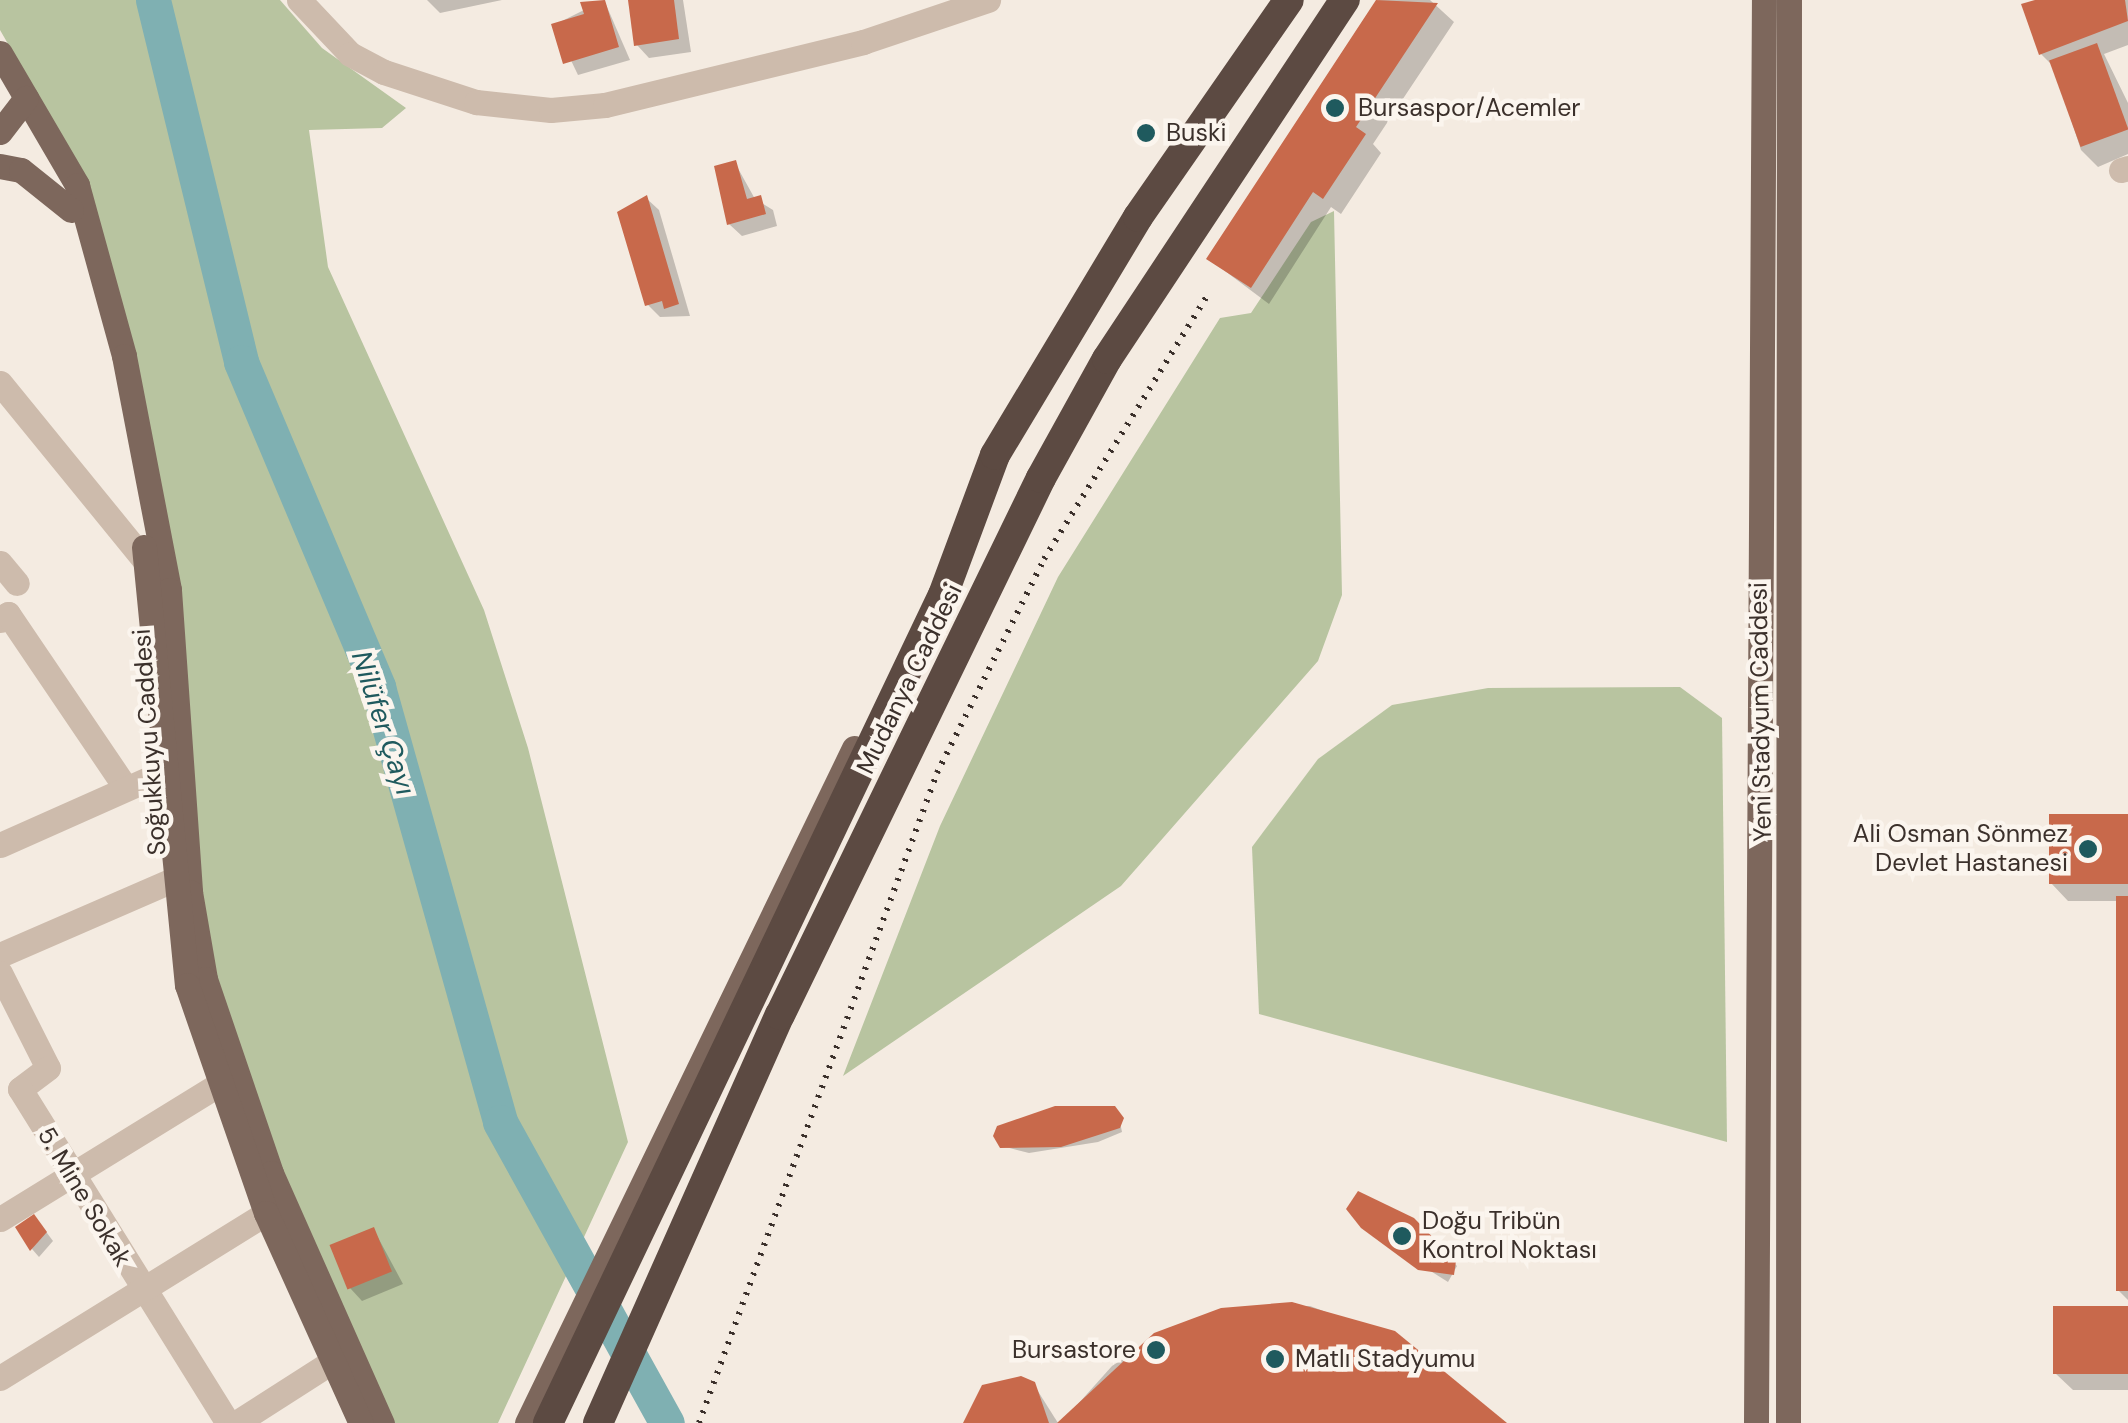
<!DOCTYPE html>
<meta charset="utf-8">
<style>
body{margin:0}
#map{position:relative;width:2128px;height:1423px;overflow:hidden;background:#f4ebe1;font-family:"DM Sans",sans-serif}
div>[style]{position:absolute}
[style*='--x']{left:calc(var(--x)*1px);top:calc(var(--y)*1px);width:calc(var(--w)*1px);rotate:calc(var(--a)*1deg)}
.green>*{inset:0;background:#b8c4a0}
.shadow>*{inset:0;background:#0003}
.river>*{height:35px;margin:-17.5px;padding:0 17.5px;transform-origin:17.5px;border-radius:17.5px;background:#7fb0b2}
.building>*{inset:0;background:#c8694b;transform-origin:0 0}
.minor>*{height:25px;margin:-12.5px;padding:0 12.5px;transform-origin:12.5px;border-radius:12.5px;background:#cdbbac}
.major>*{height:25px;margin:-12.5px;padding:0 12.5px;transform-origin:12.5px;border-radius:12.5px;background:#7d675c}
.highway>*{height:30px;margin:-15px;padding:0 15px;transform-origin:15px;border-radius:15px;background:#5c4a42}
.rail>*{height:6px;margin-top:-3px;transform-origin:0;background:repeating-linear-gradient(90deg,#3b302b 0 2.5px,transparent 0 10.5px)}
.dots>*{width:28px;height:28px;translate:-50% -50%;box-sizing:border-box;border:5px solid #fbf5ee;border-radius:50%}
span{translate:-50% -50%;white-space:nowrap;text-align:center;line-height:1.15;-webkit-text-stroke:9px #fbf5ee;paint-order:stroke}
.poi-label{font-size:25px;color:#3b302b}
.left{translate:0 -50%;text-align:left}
.right{translate:-100% -50%;text-align:right}
.street-label{font-size:25px;color:#3b302b}
.water-label{font-size:28px;color:#1f5a5e;font-style:italic}
</style>
<div id="map">
<div class="green">
<div style="clip-path:polygon(0 0,280px 0,322px 48px,406px 108px,382px 128px,309px 130px,328px 267px,484px 610px,528px 748px,628px 1142px,498px 1423px,393px 1423px,257px 1115px,198px 920px,154px 456px,45px 108px,0 30px)"></div>
<div style="clip-path:polygon(1334px 211px,1342px 595px,1318px 661px,1121px 886px,843px 1076px,940px 826px,1058px 577px,1220px 318px,1251px 313px,1311px 222px)"></div>
<div style="clip-path:polygon(1680px 687px,1722px 718px,1727px 1142px,1259px 1014px,1252px 847px,1318px 759px,1392px 705px,1488px 688px)"></div>
</div>
<div class="shadow">
<div style="clip-path:polygon(502px 0,440px 13px,427px 0)"></div>
<div style="clip-path:polygon(604px 0,630px 60px,578px 75px,554px 25px)"></div>
<div style="clip-path:polygon(630px 0,683px 0,691px 52px,649px 58px,637px 45px)"></div>
<div style="clip-path:polygon(1379px 0,1430px 0,1454px 22px,1373px 144px,1381px 153px,1341px 214px,1331px 207px,1269px 304px,1209px 259px)"></div>
<div style="clip-path:polygon(2043px 0,2128px 0,2128px 45px,2104px 54px,2128px 103px,2128px 154px,2098px 167px,2081px 150px,2054px 67px,2041px 54px)"></div>
<div style="clip-path:polygon(735px 163px,755px 199px,773px 210px,777px 226px,742px 236px,729px 224px)"></div>
<div style="clip-path:polygon(646px 198px,659px 210px,690px 316px,660px 317px,647px 304px)"></div>
<div style="clip-path:polygon(2128px 816px,2128px 1300px,2118px 1290px,2119px 901px,2068px 901px,2051px 883px)"></div>
<div style="clip-path:polygon(1118px 1113px,1122px 1132px,1098px 1142px,1029px 1153px,1002px 1146px)"></div>
<div style="clip-path:polygon(1358px 1194px,1412px 1220px,1457px 1266px,1448px 1282px,1367px 1231px,1348px 1209px)"></div>
<div style="clip-path:polygon(41px 1225px,53px 1241px,39px 1257px,32px 1249px)"></div>
<div style="clip-path:polygon(374px 1230px,403px 1284px,362px 1301px,350px 1288px)"></div>
<div style="clip-path:polygon(1310px 1306px,1409px 1343px,1503px 1423px,1061px 1423px,1112px 1366px,1172px 1327px,1239px 1307px)"></div>
<div style="clip-path:polygon(2128px 1309px,2128px 1390px,2073px 1390px,2055px 1373px)"></div>
<div style="clip-path:polygon(1034px 1385px,1058px 1423px,972px 1423px)"></div>
</div>
<div class="river">
<div style="--x:153;--y:0;--w:373;--a:76.3"></div>
<div style="--x:241;--y:362;--w:353;--a:67.1"></div>
<div style="--x:378;--y:687;--w:452;--a:74.3"></div>
<div style="--x:500;--y:1122;--w:344;--a:61"></div>
</div>
<div class="building">
<div style="clip-path:polygon(605px 0,619px 47px,563px 64px,551px 24px,584px 14px,580px 2px)"></div>
<div style="clip-path:polygon(628px 0,674px 0,679px 39px,634px 46px)"></div>
<div style="clip-path:polygon(1376px 0,1438px 3px,1356px 127px,1366px 134px,1323px 199px,1313px 192px,1251px 288px,1206px 259px)"></div>
<div style="clip-path:polygon(2035px 0,2125px 0,2128px 21px,2039px 55px,2021px 4px)"></div>
<div style="left:2097px;top:43px;width:92px;height:51px;rotate:70deg"></div>
<div style="clip-path:polygon(736px 160px,747px 199px,761px 195px,766px 214px,727px 225px,714px 166px)"></div>
<div style="clip-path:polygon(647px 195px,679px 304px,664px 309px,662px 301px,645px 306px,617px 212px)"></div>
<div style="left:2049px;top:814px;width:79px;height:70px"></div>
<div style="left:2116px;top:896px;width:12px;height:395px"></div>
<div style="clip-path:polygon(1055px 1106px,1115px 1106px,1124px 1118px,1120px 1128px,1061px 1147px,1000px 1148px,993px 1136px,997px 1126px)"></div>
<div style="clip-path:polygon(1358px 1191px,1414px 1218px,1456px 1261px,1454px 1275px,1418px 1270px,1361px 1228px,1346px 1209px)"></div>
<div style="clip-path:polygon(34px 1214px,47px 1232px,30px 1251px,15px 1227px)"></div>
<div style="left:374px;top:1227px;width:48px;height:48px;rotate:68deg"></div>
<div style="clip-path:polygon(1292px 1302px,1395px 1331px,1507px 1423px,1057px 1423px,1154px 1333px,1221px 1308px)"></div>
<div style="left:2053px;top:1306px;width:75px;height:68px"></div>
<div style="clip-path:polygon(1021px 1376px,1035px 1382px,1049px 1423px,963px 1423px,982px 1385px)"></div>
</div>
<div class="minor">
<div style="--x:299;--y:0;--w:74;--a:46.6"></div>
<div style="--x:350;--y:54;--w:38;--a:28"></div>
<div style="--x:384;--y:72;--w:97;--a:18.1"></div>
<div style="--x:476;--y:102;--w:75;--a:6.1"></div>
<div style="--x:551;--y:110;--w:54;--a:-5.3"></div>
<div style="--x:605;--y:105;--w:266;--a:-13.7"></div>
<div style="--x:863;--y:42;--w:132;--a:-18.6"></div>
<div style="--x:2121;--y:170;--w:7;--a:-16"></div>
<div style="--x:0;--y:383;--w:232;--a:50.8"></div>
<div style="--x:0;--y:563;--w:26;--a:50"></div>
<div style="--x:0;--y:620;--w:10;--a:-37"></div>
<div style="--x:8;--y:614;--w:210;--a:55.9"></div>
<div style="--x:0;--y:845;--w:182;--a:-24"></div>
<div style="--x:0;--y:955;--w:185;--a:-23.5"></div>
<div style="--x:0;--y:973;--w:106;--a:63.2"></div>
<div style="--x:48;--y:1068;--w:35;--a:143"></div>
<div style="--x:20;--y:1089;--w:393;--a:58.1"></div>
<div style="--x:0;--y:1219;--w:254;--a:-31.6"></div>
<div style="--x:0;--y:1378;--w:313;--a:-31.8"></div>
<div style="--x:236;--y:1423;--w:115;--a:-32.6"></div>
</div>
<div class="major">
<div style="--x:0;--y:53;--w:153;--a:59.7"></div>
<div style="--x:77;--y:185;--w:177;--a:74.6"></div>
<div style="--x:124;--y:356;--w:238;--a:79.1"></div>
<div style="--x:169;--y:590;--w:303;--a:86"></div>
<div style="--x:190;--y:892;--w:88;--a:80.2"></div>
<div style="--x:205;--y:979;--w:205;--a:71.2"></div>
<div style="--x:271;--y:1173;--w:274;--a:66.1"></div>
<div style="--x:0;--y:132;--w:43;--a:-52.6"></div>
<div style="--x:0;--y:166;--w:21;--a:11"></div>
<div style="--x:21;--y:170;--w:64;--a:38.7"></div>
<div style="--x:144;--y:547;--w:440;--a:84.4"></div>
<div style="--x:187;--y:985;--w:241;--a:70.9"></div>
<div style="--x:266;--y:1213;--w:230;--a:65.7"></div>
<div style="--x:527;--y:1423;--w:750;--a:-64.15"></div>
<div style="--x:1756;--y:1423;--w:1423;--a:-89.68"></div>
<div style="--x:1788;--y:1423;--w:1423;--a:-89.96"></div>
</div>
<div class="highway">
<div style="--x:548;--y:1423;--w:917;--a:-64.5"></div>
<div style="--x:943;--y:595;--w:149;--a:-69.6"></div>
<div style="--x:995;--y:455;--w:278;--a:-59"></div>
<div style="--x:1138;--y:217;--w:264;--a:-55.2"></div>
<div style="--x:598;--y:1423;--w:447;--a:-66"></div>
<div style="--x:780;--y:1015;--w:597;--a:-64.08"></div>
<div style="--x:1041;--y:478;--w:136;--a:-61"></div>
<div style="--x:1107;--y:359;--w:431;--a:-56.5"></div>
</div>
<div class="rail">
<div style="--x:699;--y:1423;--w:692;--a:-69.89"></div>
<div style="--x:937;--y:773;--w:239;--a:-63.4"></div>
<div style="--x:1044;--y:559;--w:311;--a:-58.2"></div>
</div>
<div class="dots">
<div style="left:1335px;top:108px;background:#1f5a5e"></div>
<div style="left:1146px;top:133px;background:#1f5a5e"></div>
<div style="left:2088px;top:849px;background:#1f5a5e"></div>
<div style="left:1402px;top:1236px;background:#1f5a5e"></div>
<div style="left:1156px;top:1350px;background:#1f5a5e"></div>
<div style="left:1275px;top:1359px;background:#1f5a5e"></div>
</div>
<div class="poi-label">
<span class="left" style="left:1358px;top:108px">Bursaspor/Acemler</span>
<span class="left" style="left:1166px;top:133px">Buski</span>
<span class="right" style="left:2068px;top:849px">Ali Osman Sönmez<br>Devlet Hastanesi</span>
<span class="left" style="left:1422px;top:1236px">Doğu Tribün<br>Kontrol Noktası</span>
<span class="right" style="left:1136px;top:1350px">Bursastore</span>
<span class="left" style="left:1295px;top:1359px">Matlı Stadyumu</span>
</div>
<div class="street-label">
<span style="left:910px;top:679px;rotate:-64deg">Mudanya Caddesi</span>
<span style="left:1761px;top:712px;rotate:-91deg">Yeni Stadyum Caddesi</span>
<span style="left:150px;top:742px;rotate:-94deg">Soğukkuyu Caddesi</span>
<span style="left:84px;top:1197px;rotate:59deg">5. Mine Sokak</span>
</div>
<div class="water-label">
<span style="left:383px;top:723px;rotate:72deg">Nilüfer Çayı</span>
</div>
</div>
